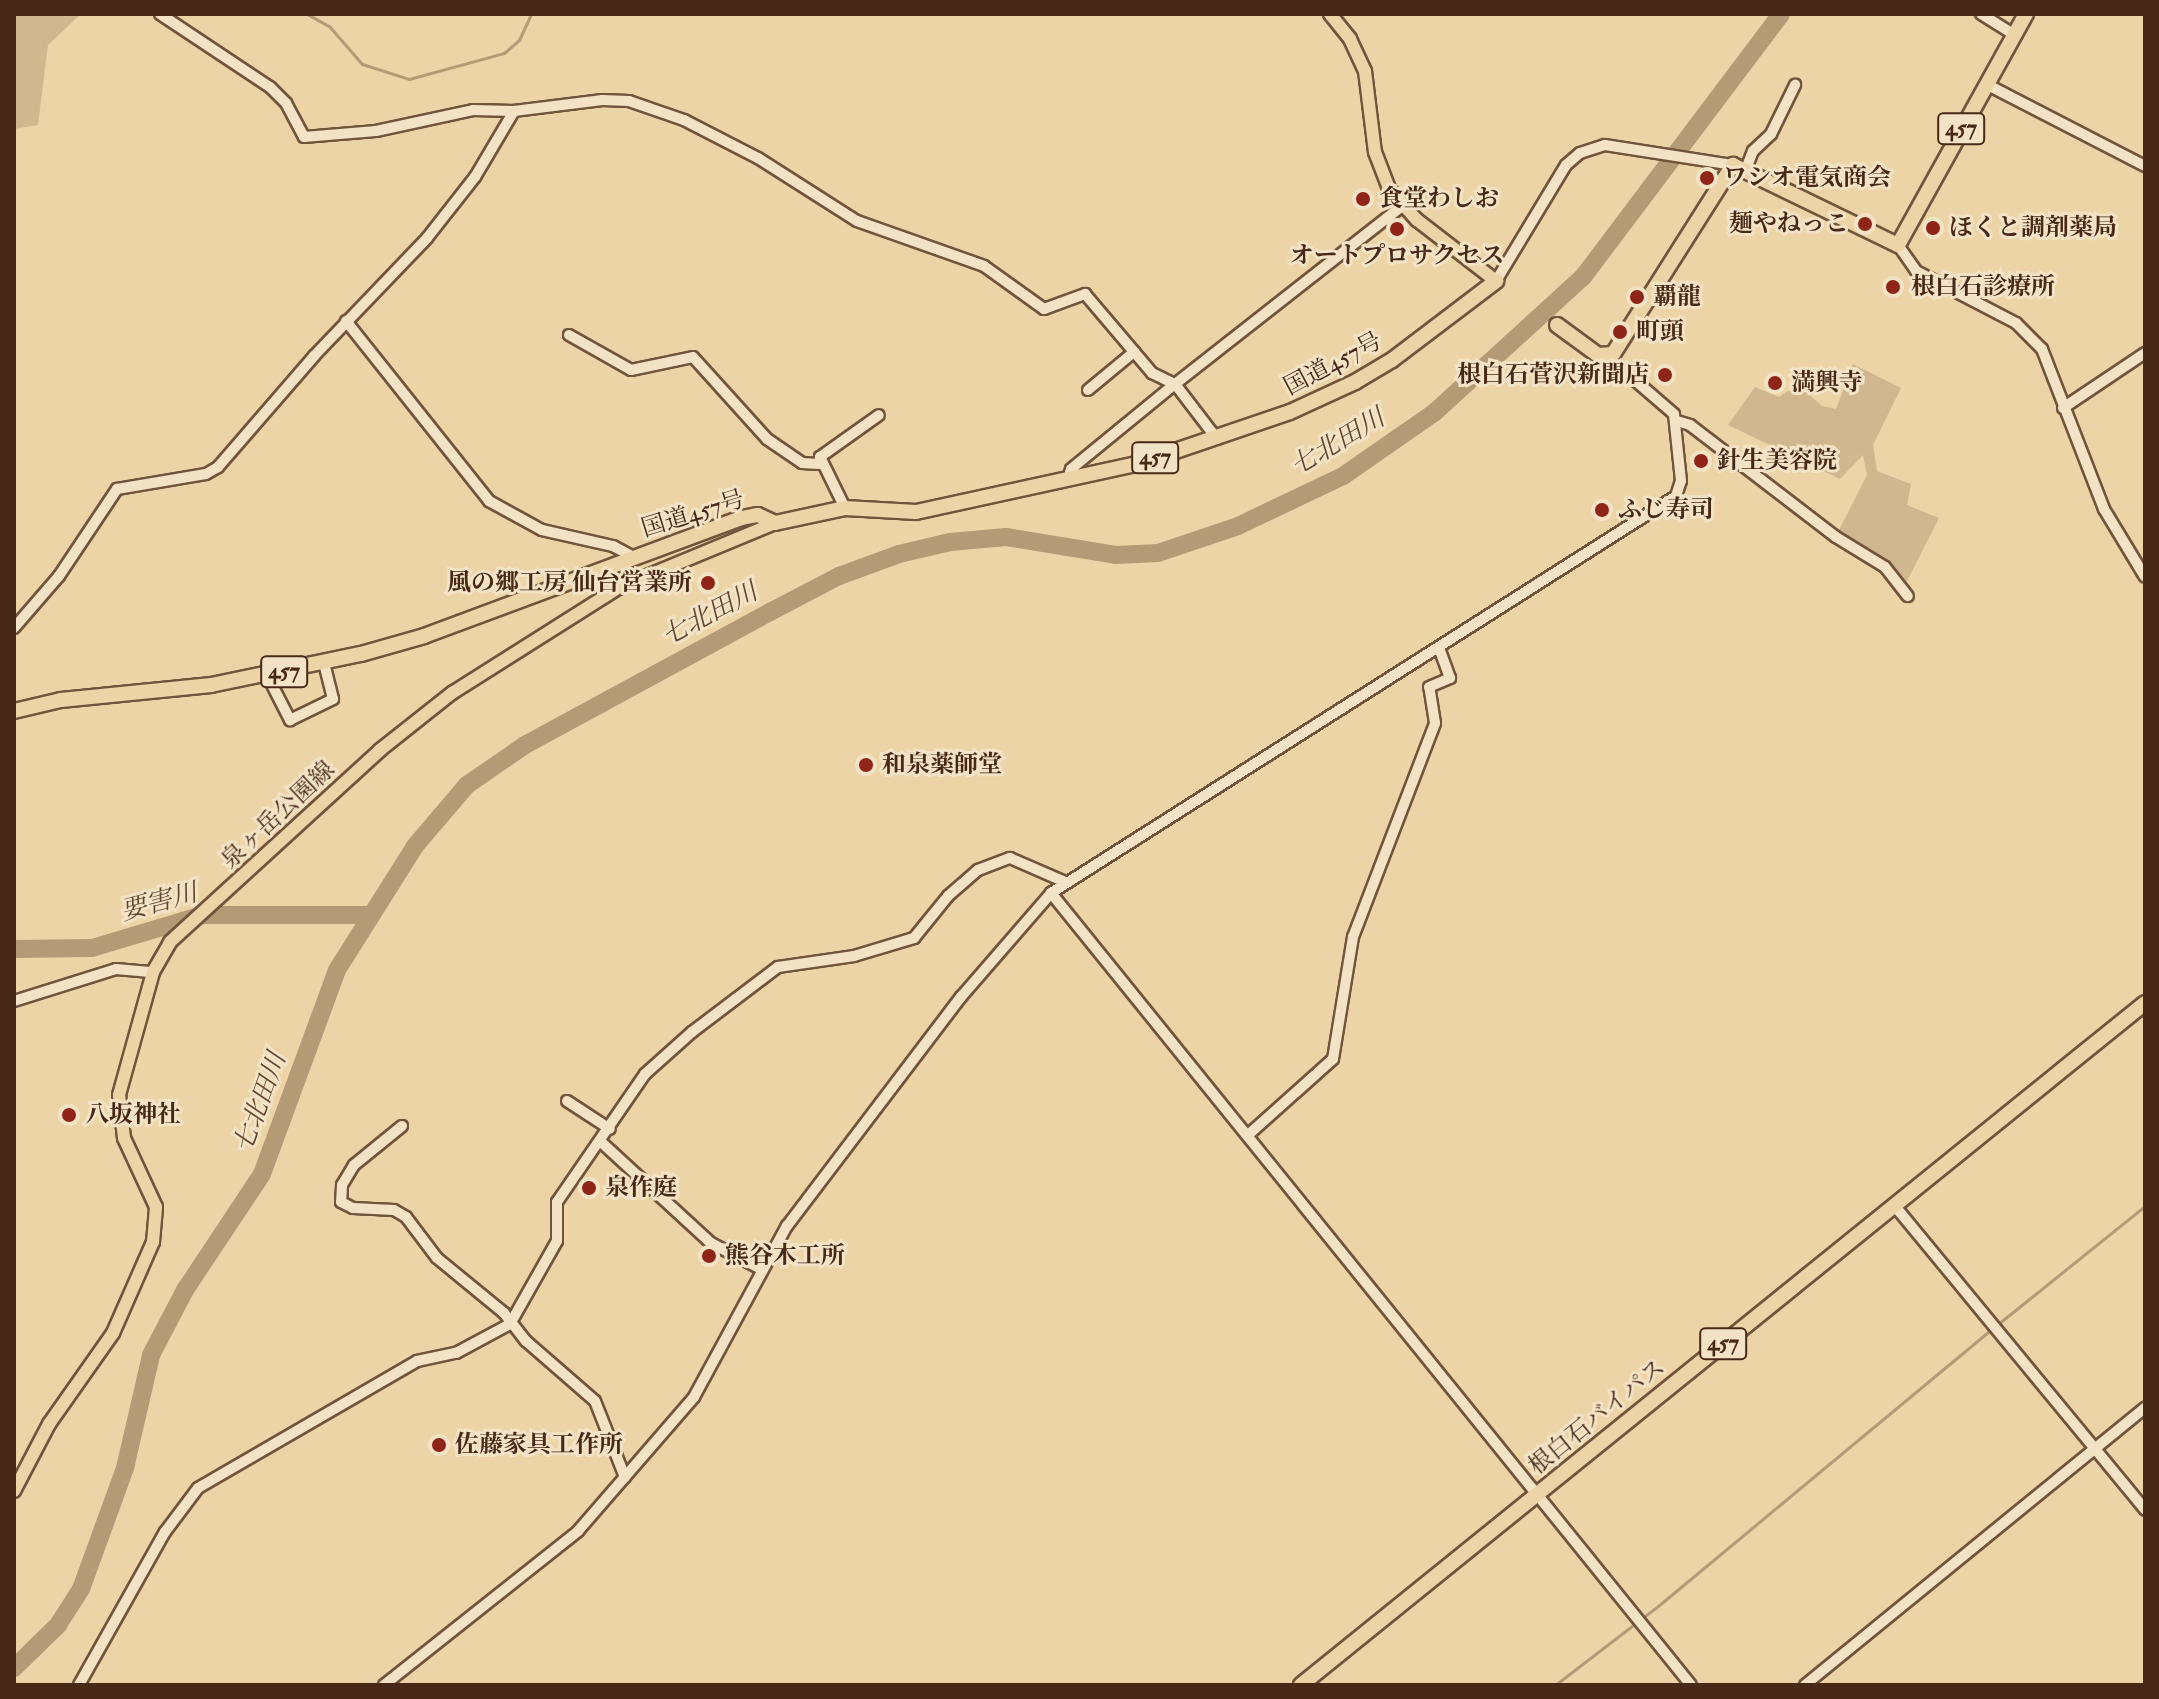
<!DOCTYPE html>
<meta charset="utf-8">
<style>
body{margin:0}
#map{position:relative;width:2159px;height:1699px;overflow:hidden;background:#edd4a7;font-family:"IM FELL Double Pica","Noto Serif JP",serif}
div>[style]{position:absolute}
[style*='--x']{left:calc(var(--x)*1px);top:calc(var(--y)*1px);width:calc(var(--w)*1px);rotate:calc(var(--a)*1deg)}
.green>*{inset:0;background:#d1b78f}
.stream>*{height:3px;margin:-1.5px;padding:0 1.5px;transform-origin:1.5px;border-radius:1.5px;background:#b59a76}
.river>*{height:18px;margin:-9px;padding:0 9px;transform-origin:9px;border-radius:9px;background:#b59a76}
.roads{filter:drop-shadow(2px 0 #71543c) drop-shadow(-2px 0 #71543c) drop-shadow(0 2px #71543c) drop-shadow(0 -2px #71543c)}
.minor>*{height:10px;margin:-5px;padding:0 5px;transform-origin:5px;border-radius:5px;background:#f3e3c6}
.major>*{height:12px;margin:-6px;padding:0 6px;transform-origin:6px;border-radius:6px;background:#edd4a7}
.highway>*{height:14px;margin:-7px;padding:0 7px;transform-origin:7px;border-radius:7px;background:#edd4a7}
.dots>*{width:22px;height:22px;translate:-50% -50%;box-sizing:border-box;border:4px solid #f3e3c6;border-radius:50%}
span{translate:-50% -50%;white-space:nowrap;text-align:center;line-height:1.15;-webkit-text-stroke:6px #f3e3c6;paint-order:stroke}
.shield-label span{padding:2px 6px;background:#f3e3c6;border:2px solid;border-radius:6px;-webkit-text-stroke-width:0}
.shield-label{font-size:22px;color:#482918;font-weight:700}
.poi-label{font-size:24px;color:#482918;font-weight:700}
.left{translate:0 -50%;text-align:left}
.right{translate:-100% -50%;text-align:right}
.street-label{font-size:24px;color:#482918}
.water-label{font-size:26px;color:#634530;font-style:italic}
.frame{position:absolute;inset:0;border:16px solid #482918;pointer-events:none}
</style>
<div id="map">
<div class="green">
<div style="clip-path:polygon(14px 14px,81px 14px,48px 45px,38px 125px,14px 129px)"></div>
<div style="clip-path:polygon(1853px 364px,1901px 388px,1873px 445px,1877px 471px,1911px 484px,1907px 505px,1939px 518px,1906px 583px,1884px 560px,1838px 532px,1867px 475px,1863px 455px,1840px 479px,1728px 425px,1755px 387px,1779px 397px,1788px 391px,1806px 392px,1822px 406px,1836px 409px)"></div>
</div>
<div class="stream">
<div style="--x:307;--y:14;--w:25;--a:29"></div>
<div style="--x:329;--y:26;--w:50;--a:49"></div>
<div style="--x:362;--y:64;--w:49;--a:17.7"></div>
<div style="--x:409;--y:79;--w:98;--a:-15.3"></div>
<div style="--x:504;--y:53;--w:20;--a:-41"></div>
<div style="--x:519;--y:40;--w:29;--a:-65"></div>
<div style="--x:1998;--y:1324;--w:189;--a:-38.8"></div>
<div style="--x:1555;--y:1685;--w:130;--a:-37.5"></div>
<div style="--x:1658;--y:1606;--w:434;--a:-39.7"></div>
</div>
<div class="river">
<div style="--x:14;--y:949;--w:78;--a:-0.7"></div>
<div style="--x:92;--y:948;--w:116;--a:-16.6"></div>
<div style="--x:203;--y:915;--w:164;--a:0"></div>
<div style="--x:14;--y:1668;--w:62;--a:-44.3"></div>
<div style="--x:58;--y:1625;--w:43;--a:-57.4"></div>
<div style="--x:81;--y:1589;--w:129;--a:-70"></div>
<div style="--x:125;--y:1468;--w:116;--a:-77"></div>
<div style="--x:151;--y:1355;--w:73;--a:-62.4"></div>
<div style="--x:185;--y:1290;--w:139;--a:-56.4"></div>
<div style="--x:262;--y:1174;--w:217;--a:-69.8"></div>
<div style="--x:337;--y:970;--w:146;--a:-57.8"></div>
<div style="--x:415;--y:846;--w:80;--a:-49.6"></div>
<div style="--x:467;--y:785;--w:70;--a:-34.6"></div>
<div style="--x:525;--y:745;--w:279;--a:-28.5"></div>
<div style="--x:770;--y:612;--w:78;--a:-27.6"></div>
<div style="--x:839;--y:576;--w:64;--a:-20.1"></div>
<div style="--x:899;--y:554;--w:52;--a:-13.2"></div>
<div style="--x:950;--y:542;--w:56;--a:-5.1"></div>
<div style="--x:1006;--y:537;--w:111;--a:9.3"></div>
<div style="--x:1116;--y:555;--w:42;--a:-2.7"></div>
<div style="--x:1158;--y:553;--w:84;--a:-18.6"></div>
<div style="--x:1238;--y:526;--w:116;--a:-25.5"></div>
<div style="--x:1343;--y:476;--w:112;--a:-34.8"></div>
<div style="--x:1435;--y:412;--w:200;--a:-42.4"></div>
<div style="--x:1583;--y:277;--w:329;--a:-53"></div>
</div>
<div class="roads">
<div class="minor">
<div style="--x:160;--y:14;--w:132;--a:33.6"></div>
<div style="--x:270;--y:87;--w:23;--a:45"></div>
<div style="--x:286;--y:103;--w:38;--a:62"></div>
<div style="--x:304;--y:137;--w:72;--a:-4.8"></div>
<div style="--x:376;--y:131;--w:99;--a:-12.2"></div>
<div style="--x:473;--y:110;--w:41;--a:1.4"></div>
<div style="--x:514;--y:111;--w:89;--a:-7.1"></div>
<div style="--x:602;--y:100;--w:27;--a:2"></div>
<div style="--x:629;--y:101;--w:58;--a:19.1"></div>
<div style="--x:684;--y:120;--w:83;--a:27.2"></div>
<div style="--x:758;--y:158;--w:117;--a:32.5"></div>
<div style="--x:857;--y:221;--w:135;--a:19.5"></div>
<div style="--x:984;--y:266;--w:74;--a:35.6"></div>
<div style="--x:1044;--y:309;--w:44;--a:-20.1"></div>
<div style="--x:1085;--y:294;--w:104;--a:49.7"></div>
<div style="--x:1152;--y:373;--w:25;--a:26"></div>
<div style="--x:1175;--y:384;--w:69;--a:52.6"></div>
<div style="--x:1981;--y:14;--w:39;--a:32"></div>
<div style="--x:1986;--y:84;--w:179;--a:27.3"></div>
<div style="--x:1746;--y:169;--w:19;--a:-69"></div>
<div style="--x:1753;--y:151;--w:25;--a:-43"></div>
<div style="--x:1771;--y:134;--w:55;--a:-63.9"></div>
<div style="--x:1898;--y:245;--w:32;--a:55"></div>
<div style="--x:1916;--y:271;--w:113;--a:27.5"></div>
<div style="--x:2016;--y:323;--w:37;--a:45"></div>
<div style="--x:2042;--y:349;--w:172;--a:68.8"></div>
<div style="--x:2104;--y:509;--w:79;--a:58.9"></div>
<div style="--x:1496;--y:281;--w:135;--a:-58.9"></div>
<div style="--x:1566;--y:165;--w:18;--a:-41"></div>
<div style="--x:1580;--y:153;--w:26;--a:-18"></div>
<div style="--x:1605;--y:145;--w:130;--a:8.9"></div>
<div style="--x:346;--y:321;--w:230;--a:51.5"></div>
<div style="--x:489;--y:501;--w:60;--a:28.7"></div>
<div style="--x:542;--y:530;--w:73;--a:12.7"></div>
<div style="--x:613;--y:546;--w:21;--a:28"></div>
<div style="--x:569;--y:335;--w:71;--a:29.4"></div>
<div style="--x:631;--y:370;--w:63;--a:-11.8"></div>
<div style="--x:693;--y:357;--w:110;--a:47.9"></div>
<div style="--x:767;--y:439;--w:42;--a:34.4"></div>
<div style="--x:802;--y:463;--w:17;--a:3"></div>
<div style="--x:1088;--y:390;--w:60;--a:-39.6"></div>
<div style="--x:2063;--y:408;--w:99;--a:-33.9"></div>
<div style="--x:1677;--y:421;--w:14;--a:17"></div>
<div style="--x:1690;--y:425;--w:184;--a:37.5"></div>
<div style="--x:1836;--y:537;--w:57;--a:31.5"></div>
<div style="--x:1885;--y:567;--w:37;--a:52"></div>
<div style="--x:1068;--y:479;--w:10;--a:-73"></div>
<div style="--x:1071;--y:469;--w:134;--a:-39.3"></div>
<div style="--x:1175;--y:384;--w:288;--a:-38.1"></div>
<div style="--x:845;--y:508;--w:57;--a:-116.1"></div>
<div style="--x:820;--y:457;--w:72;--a:-35.4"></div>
<div style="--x:14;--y:628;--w:69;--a:-49.1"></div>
<div style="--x:59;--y:576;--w:105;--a:-56.3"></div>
<div style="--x:117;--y:489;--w:90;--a:-9.6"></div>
<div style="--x:206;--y:474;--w:14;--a:-30"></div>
<div style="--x:218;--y:467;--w:147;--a:-49.1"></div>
<div style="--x:314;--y:356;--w:163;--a:-46.2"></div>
<div style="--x:427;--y:238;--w:78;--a:-51.8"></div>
<div style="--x:475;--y:177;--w:77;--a:-59.4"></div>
<div style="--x:267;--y:675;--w:51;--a:62.9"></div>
<div style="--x:290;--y:720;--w:48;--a:-26"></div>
<div style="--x:333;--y:699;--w:36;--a:-104"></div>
<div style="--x:1051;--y:893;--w:1018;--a:51.06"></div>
<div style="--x:14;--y:1001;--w:107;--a:-17.4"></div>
<div style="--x:116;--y:969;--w:37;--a:5"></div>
<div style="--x:567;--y:1101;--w:51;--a:33.1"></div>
<div style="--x:402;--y:1126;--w:62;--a:140.9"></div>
<div style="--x:354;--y:1165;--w:23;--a:121"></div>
<div style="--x:342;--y:1185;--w:17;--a:93"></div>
<div style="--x:341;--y:1202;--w:13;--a:27"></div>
<div style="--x:353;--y:1208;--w:41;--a:2.8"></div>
<div style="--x:394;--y:1210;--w:14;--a:30"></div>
<div style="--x:406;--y:1217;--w:51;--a:52.9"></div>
<div style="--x:437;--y:1258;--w:87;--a:39.4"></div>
<div style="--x:504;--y:1313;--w:36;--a:52"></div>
<div style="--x:526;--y:1341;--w:91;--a:41"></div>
<div style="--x:595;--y:1401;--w:82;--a:68.5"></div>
<div style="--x:1248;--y:1135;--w:114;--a:-41.8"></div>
<div style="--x:1333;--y:1059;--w:124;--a:-80.7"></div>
<div style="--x:1353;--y:937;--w:229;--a:-69"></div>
<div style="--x:1435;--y:723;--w:36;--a:-99"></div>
<div style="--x:1429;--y:687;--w:23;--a:-23"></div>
<div style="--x:1450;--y:678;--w:32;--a:-110"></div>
<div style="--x:600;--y:1141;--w:151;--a:42.6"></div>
<div style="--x:711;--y:1243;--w:56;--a:27.5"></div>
<div style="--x:1894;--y:1205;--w:395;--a:50.5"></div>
<div style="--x:79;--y:1685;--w:176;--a:-60.7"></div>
<div style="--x:165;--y:1532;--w:55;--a:-53.1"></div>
<div style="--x:198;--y:1488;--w:253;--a:-30.1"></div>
<div style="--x:417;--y:1361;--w:40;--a:-12"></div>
<div style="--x:456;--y:1353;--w:61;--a:-28.2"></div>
<div style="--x:510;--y:1324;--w:95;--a:-60.5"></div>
<div style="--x:557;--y:1241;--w:39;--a:-90"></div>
<div style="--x:557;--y:1202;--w:155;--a:-55.5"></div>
<div style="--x:645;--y:1074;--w:63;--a:-41.8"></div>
<div style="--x:692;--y:1032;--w:108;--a:-37.1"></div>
<div style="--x:778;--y:967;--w:77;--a:-8.2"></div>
<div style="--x:854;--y:956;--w:63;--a:-16.7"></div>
<div style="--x:914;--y:938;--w:54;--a:-51"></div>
<div style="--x:948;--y:896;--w:40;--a:-41"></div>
<div style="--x:978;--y:870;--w:34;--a:-21"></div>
<div style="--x:1010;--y:858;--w:58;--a:23.5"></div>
<div style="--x:384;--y:1685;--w:248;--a:-38.4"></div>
<div style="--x:578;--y:1531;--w:177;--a:-49.1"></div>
<div style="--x:694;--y:1397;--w:195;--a:-61.5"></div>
<div style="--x:787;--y:1226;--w:288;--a:-52.8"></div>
<div style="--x:961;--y:997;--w:138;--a:-49.1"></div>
<div style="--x:1051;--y:893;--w:740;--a:-32.42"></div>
<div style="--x:1676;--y:496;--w:16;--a:-72"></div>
<div style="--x:1681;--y:481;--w:67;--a:-96"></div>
<div style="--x:1674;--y:414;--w:87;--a:-139.2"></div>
<div style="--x:1805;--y:1685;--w:439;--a:-39.2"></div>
</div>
<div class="major">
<div style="--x:1330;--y:14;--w:32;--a:51"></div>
<div style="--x:1350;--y:39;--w:35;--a:65"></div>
<div style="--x:1365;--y:71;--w:82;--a:83"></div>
<div style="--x:1375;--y:152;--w:40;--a:69"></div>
<div style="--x:1389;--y:189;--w:42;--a:47.9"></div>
<div style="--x:1417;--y:220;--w:100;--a:37.7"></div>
<div style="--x:14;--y:1491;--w:76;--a:-62.4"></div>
<div style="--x:49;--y:1424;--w:111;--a:-54.9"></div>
<div style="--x:113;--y:1333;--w:99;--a:-66.3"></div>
<div style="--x:153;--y:1242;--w:35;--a:-85"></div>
<div style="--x:156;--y:1207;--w:76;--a:-114.9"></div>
<div style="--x:124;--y:1138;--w:43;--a:-96.6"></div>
<div style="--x:119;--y:1095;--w:128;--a:-74.5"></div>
<div style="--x:153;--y:972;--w:34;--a:-60"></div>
<div style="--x:170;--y:942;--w:285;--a:-42.4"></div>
<div style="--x:380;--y:750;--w:92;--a:-38.4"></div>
<div style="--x:452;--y:693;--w:196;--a:-32.3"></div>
<div style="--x:618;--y:588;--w:170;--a:-22.5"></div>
</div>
<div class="highway">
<div style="--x:1557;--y:325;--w:51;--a:36.2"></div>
<div style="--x:1598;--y:355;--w:15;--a:-4"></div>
<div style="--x:1613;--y:354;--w:224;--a:-57.6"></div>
<div style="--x:1733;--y:165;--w:183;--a:25.9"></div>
<div style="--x:1898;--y:245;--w:264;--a:-61"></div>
<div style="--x:14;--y:711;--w:48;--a:-13.2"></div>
<div style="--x:61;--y:700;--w:151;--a:-5.7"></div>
<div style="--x:211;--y:685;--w:153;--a:-11.7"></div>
<div style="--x:361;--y:654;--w:66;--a:-15.9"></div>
<div style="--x:424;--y:636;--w:339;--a:-20.4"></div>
<div style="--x:742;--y:518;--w:16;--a:-11"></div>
<div style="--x:758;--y:515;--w:19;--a:25"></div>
<div style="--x:775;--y:523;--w:72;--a:-12.1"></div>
<div style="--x:845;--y:508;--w:71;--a:3.2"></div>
<div style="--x:916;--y:512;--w:229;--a:-12.3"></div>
<div style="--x:1140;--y:463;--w:158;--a:-18.8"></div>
<div style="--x:1290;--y:412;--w:72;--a:-24.8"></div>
<div style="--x:1355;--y:382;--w:43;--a:-30.7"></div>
<div style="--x:1392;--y:360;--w:131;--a:-37.2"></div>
<div style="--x:1301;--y:1685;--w:1085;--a:-38.94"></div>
</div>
</div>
<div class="dots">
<div style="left:1707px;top:178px;background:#8f2418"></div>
<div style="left:1363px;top:199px;background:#8f2418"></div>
<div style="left:1865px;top:224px;background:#8f2418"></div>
<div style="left:1933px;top:228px;background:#8f2418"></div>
<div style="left:1397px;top:229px;background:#8f2418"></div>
<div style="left:1893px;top:287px;background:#8f2418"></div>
<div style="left:1637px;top:297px;background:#8f2418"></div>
<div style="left:1620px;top:332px;background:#8f2418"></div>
<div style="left:1665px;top:375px;background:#8f2418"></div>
<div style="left:1775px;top:383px;background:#8f2418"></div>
<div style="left:1701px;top:461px;background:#8f2418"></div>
<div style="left:1602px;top:510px;background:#8f2418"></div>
<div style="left:708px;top:583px;background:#8f2418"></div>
<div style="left:866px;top:765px;background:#8f2418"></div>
<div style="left:69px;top:1115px;background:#8f2418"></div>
<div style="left:589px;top:1188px;background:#8f2418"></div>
<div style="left:709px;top:1256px;background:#8f2418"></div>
<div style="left:439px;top:1445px;background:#8f2418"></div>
</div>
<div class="shield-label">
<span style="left:1961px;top:129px">457</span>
<span style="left:1155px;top:458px">457</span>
<span style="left:284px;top:672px">457</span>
<span style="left:1723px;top:1344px">457</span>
</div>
<div class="poi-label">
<span class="left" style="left:1723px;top:178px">ワシオ電気商会</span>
<span class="left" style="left:1379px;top:199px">食堂わしお</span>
<span class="right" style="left:1849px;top:224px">麺やねっこ</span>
<span class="left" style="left:1949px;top:228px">ほくと調剤薬局</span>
<span style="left:1397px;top:256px">オートプロサクセス</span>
<span class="left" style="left:1911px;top:287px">根白石診療所</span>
<span class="left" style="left:1653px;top:297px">覇龍</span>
<span class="left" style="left:1636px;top:332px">町頭</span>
<span class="right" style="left:1649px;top:375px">根白石菅沢新聞店</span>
<span class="left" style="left:1791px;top:383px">満興寺</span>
<span class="left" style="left:1717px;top:461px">針生美容院</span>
<span class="left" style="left:1618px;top:510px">ふじ寿司</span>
<span class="right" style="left:692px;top:583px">風の郷工房 仙台営業所</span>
<span class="left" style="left:882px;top:765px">和泉薬師堂</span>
<span class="left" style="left:85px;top:1115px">八坂神社</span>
<span class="left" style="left:605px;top:1188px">泉作庭</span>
<span class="left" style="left:725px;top:1256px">熊谷木工所</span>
<span class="left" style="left:455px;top:1445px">佐藤家具工作所</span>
</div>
<div class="street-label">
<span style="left:1333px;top:364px;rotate:-28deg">国道457号</span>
<span style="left:693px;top:514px;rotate:-17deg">国道457号</span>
<span style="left:278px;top:815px;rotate:-43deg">泉ヶ岳公園線</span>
<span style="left:1597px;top:1417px;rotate:-39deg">根白石バイパス</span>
</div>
<div class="water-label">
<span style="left:1338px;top:443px;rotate:-31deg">七北田川</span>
<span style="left:710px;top:615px;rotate:-28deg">七北田川</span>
<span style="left:159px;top:903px;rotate:-15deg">要害川</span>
<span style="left:261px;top:1103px;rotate:-70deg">七北田川</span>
</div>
<div class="frame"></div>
</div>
